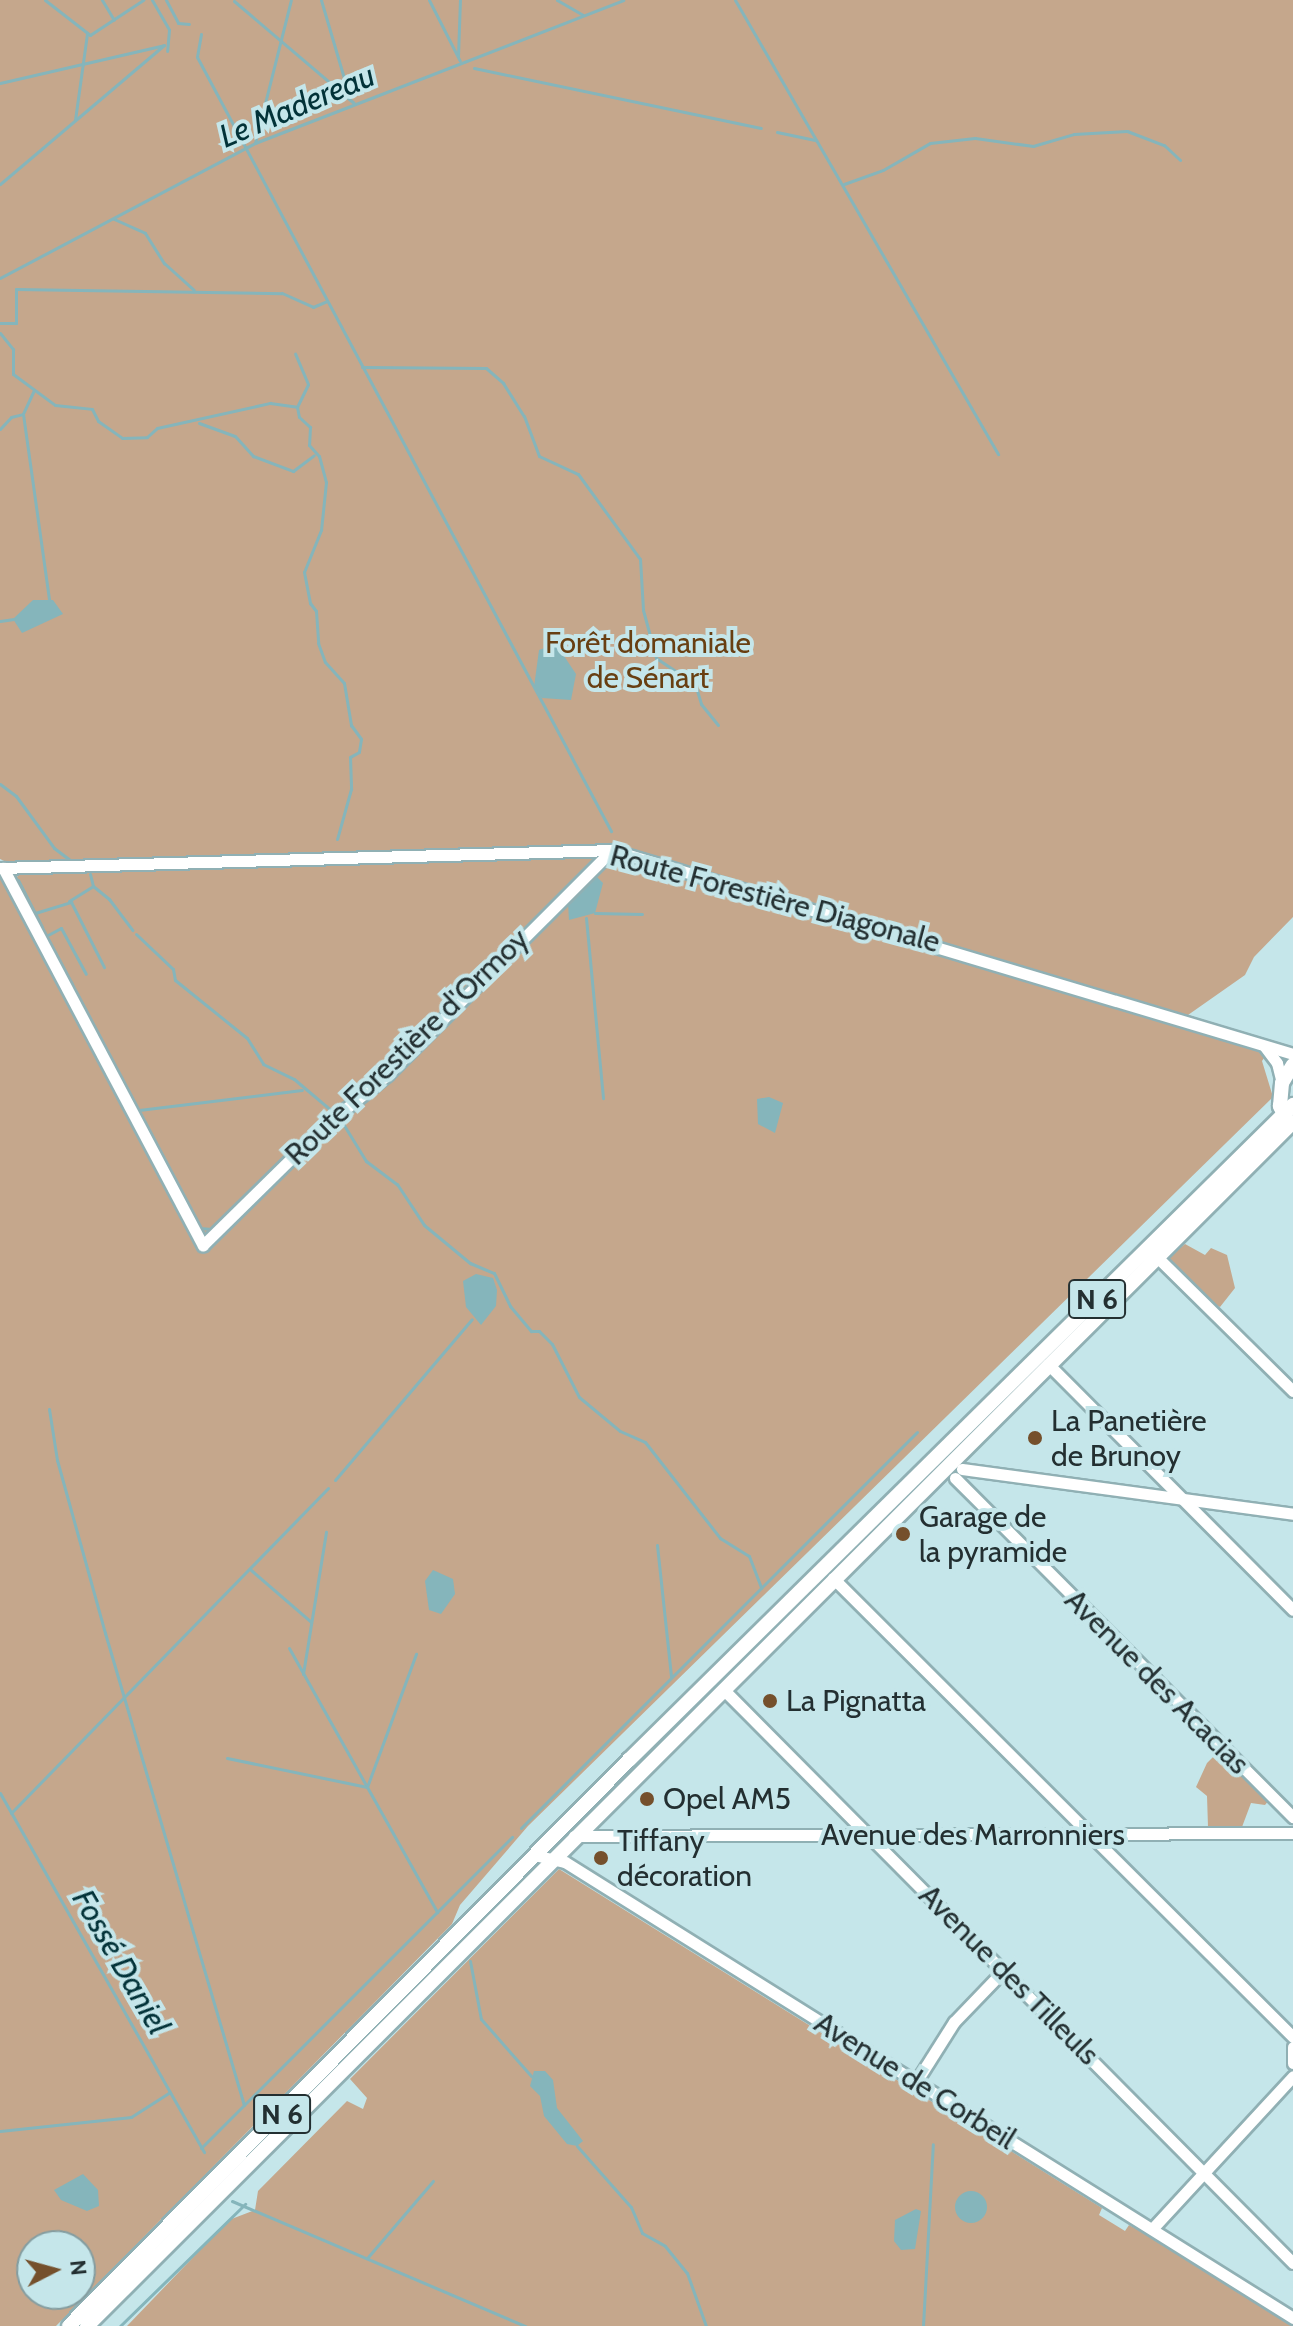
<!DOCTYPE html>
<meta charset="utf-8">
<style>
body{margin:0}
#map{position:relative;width:1293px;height:2326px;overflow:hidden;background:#c5e6ea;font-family:Cabin,sans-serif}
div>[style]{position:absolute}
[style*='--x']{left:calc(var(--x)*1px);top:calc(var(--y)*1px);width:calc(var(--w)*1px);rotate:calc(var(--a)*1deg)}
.forest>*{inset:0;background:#c5a78c}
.water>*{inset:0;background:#85b5bb}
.round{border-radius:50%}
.stream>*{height:3px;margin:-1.5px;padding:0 1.5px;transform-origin:1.5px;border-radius:1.5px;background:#85b5bb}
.roads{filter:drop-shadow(2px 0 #90b0b4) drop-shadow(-2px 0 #90b0b4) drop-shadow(0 2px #90b0b4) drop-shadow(0 -2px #90b0b4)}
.minor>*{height:11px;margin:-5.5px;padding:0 5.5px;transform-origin:5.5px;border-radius:5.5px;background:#fff}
.major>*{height:14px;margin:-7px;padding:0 7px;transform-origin:7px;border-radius:7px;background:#fff}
.dots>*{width:22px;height:22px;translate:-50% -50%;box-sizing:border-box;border:4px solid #c5e6ea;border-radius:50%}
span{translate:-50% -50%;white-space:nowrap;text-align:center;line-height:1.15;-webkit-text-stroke:8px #c5e6ea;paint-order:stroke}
.shield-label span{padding:2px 6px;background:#c5e6ea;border:2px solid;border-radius:6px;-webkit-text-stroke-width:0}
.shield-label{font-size:28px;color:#232f31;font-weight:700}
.park-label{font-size:30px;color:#683f12}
.street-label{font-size:30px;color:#232f31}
.poi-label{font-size:30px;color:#232f31}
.left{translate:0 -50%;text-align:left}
.water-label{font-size:32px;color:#023238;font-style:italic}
.north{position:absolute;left:16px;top:2230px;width:80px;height:80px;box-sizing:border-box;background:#c5e6ea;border:2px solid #849da0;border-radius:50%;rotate:84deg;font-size:22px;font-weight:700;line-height:32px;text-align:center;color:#232f31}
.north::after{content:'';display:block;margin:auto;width:28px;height:36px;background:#75502c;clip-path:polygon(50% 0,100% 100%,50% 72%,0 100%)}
</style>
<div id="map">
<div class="forest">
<div style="clip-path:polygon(evenodd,0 0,1293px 0,1293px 917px,1254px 957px,1245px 975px,1188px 1015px,1274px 1043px,1262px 1061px,1273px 1097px,528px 1826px,460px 1905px,452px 1924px,56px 2326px,0 2326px,0 873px,13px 885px,21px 869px,0 859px,0 0,32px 2246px,80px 2246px,80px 2294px,32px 2294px,32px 2246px)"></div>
<div style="clip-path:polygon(1185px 1244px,1205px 1255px,1211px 1248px,1227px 1255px,1235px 1288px,1220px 1307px,1184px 1287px,1169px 1257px)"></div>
<div style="clip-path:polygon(1219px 1751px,1269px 1800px,1265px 1805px,1251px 1803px,1242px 1827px,1208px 1827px,1207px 1796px,1196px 1787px,1207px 1763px)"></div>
<div style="clip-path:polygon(559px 1869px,1102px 2208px,1099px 2215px,1125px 2231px,1129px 2225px,1156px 2239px,1293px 2326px,127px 2326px,229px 2220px,255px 2210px,258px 2191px,347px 2101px,363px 2109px,367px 2098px,350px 2079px)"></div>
</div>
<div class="water">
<div style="clip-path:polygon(33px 600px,53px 600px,63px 614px,22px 633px,13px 619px)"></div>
<div style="clip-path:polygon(556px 644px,576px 674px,571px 700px,542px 698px,534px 687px,539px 650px)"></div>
<div style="clip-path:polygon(597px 877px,603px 883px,595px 913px,569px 920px,568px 903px)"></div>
<div style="clip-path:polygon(769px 1097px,783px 1103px,775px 1133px,758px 1124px,757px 1099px)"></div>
<div style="clip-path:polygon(476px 1274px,493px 1278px,497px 1290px,496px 1306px,481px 1325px,466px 1307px,463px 1281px)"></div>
<div style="clip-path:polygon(433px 1570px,453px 1579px,455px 1594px,441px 1614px,429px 1610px,425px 1581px)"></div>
<div style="clip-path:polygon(534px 2071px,545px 2071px,553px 2080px,557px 2108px,583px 2141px,577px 2146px,567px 2144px,544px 2116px,540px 2096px,530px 2086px)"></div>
<div style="clip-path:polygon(83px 2174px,98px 2190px,99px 2206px,87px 2211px,61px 2200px,54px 2190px)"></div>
<div class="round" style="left:955px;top:2191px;width:32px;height:32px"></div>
<div style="clip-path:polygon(916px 2209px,921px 2211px,915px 2249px,901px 2250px,894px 2241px,895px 2220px)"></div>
</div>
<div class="stream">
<div style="--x:45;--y:0;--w:57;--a:37.9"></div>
<div style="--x:90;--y:35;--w:64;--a:-33.4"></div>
<div style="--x:102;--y:0;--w:23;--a:59"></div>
<div style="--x:152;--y:0;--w:34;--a:60"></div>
<div style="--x:169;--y:30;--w:21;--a:95"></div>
<div style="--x:166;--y:0;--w:26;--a:62"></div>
<div style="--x:178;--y:23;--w:11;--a:5"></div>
<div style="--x:321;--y:0;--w:99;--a:73.6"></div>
<div style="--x:429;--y:0;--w:68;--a:63.1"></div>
<div style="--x:557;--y:0;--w:30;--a:30"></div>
<div style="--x:735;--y:0;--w:525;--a:59.92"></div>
<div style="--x:234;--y:1;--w:157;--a:40.4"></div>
<div style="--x:201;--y:34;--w:23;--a:100"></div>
<div style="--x:197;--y:57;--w:878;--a:61.86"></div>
<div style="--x:458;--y:56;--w:56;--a:-88"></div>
<div style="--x:474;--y:68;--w:293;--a:11.8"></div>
<div style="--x:0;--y:83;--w:168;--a:-13"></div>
<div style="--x:164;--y:45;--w:215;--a:139.7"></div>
<div style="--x:75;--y:120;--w:88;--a:-82.1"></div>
<div style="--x:777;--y:132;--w:40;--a:12"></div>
<div style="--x:255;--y:143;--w:147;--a:-75.9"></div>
<div style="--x:844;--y:184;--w:41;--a:-19.7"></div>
<div style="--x:883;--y:170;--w:54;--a:-29.9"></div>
<div style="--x:930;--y:143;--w:45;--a:-6.3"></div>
<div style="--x:975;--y:138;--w:59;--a:7.9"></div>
<div style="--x:1033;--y:146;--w:43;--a:-16.3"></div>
<div style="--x:1074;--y:134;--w:53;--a:-3.2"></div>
<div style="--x:1127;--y:131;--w:40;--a:21"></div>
<div style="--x:1164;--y:145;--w:22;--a:43"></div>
<div style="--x:114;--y:219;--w:34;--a:24"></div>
<div style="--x:145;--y:233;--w:36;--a:58"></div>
<div style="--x:164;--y:263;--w:40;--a:42"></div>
<div style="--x:0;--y:278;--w:289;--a:-27.9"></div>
<div style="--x:255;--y:143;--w:395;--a:-21.2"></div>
<div style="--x:0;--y:323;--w:16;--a:0"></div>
<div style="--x:16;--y:323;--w:34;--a:-90"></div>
<div style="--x:16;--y:289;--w:266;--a:0.9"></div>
<div style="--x:282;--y:293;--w:34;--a:24"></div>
<div style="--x:313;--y:307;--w:15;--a:-23"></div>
<div style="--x:0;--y:333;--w:21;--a:51"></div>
<div style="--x:13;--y:349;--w:25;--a:90"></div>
<div style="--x:13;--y:374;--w:52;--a:36.4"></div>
<div style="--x:55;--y:405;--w:37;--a:6"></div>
<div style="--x:92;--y:409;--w:13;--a:63"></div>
<div style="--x:98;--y:421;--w:29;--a:35"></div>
<div style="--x:122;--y:438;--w:25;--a:-2"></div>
<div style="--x:147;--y:437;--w:13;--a:-42"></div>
<div style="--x:157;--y:428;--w:116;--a:-12.5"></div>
<div style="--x:270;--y:403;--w:27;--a:8"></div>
<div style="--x:297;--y:407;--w:25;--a:-64"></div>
<div style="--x:308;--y:384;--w:33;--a:-113"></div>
<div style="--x:362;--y:367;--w:124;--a:0.5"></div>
<div style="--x:486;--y:368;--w:23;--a:41"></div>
<div style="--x:503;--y:383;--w:39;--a:58"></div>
<div style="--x:524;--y:416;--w:43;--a:69.4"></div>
<div style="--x:539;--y:456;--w:43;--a:24.8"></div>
<div style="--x:578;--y:474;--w:105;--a:53.9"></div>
<div style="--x:640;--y:559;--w:51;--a:86.6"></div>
<div style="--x:643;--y:610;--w:50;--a:74.8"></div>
<div style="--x:656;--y:658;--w:47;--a:33.7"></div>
<div style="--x:695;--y:684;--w:21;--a:73"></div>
<div style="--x:701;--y:704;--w:27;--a:51"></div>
<div style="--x:34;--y:390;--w:26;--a:115"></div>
<div style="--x:23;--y:414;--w:188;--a:82"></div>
<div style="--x:297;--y:407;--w:10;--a:79"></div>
<div style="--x:299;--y:417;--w:15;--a:42"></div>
<div style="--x:310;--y:427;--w:18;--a:93"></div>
<div style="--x:309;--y:445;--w:15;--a:48"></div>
<div style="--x:319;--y:456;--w:27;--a:75"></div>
<div style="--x:326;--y:482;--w:48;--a:95.9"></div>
<div style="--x:321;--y:530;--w:45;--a:112"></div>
<div style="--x:304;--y:572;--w:32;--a:79"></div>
<div style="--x:310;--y:603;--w:10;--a:53"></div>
<div style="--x:316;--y:611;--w:32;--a:86"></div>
<div style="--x:318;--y:643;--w:20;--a:70"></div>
<div style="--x:325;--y:662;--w:28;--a:48"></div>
<div style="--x:344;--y:683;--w:43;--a:80.5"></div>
<div style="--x:351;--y:725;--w:17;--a:54"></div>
<div style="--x:361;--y:739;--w:13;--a:99"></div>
<div style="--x:359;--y:752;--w:10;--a:151"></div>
<div style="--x:350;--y:757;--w:32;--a:88"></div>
<div style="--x:351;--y:789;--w:52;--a:105.6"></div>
<div style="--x:199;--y:423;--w:38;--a:20"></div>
<div style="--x:235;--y:436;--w:27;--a:48"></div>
<div style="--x:253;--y:456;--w:43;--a:20.6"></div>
<div style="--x:293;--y:471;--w:26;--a:-37"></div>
<div style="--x:0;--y:429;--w:16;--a:-47"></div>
<div style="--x:11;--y:417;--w:12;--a:-14"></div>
<div style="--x:0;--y:621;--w:14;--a:-8"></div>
<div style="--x:0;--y:784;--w:20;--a:37"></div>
<div style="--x:16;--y:796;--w:64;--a:53.8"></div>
<div style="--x:54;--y:848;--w:20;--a:37"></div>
<div style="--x:90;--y:874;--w:12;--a:76"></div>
<div style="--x:93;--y:886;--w:21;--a:39"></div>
<div style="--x:109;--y:899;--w:39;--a:53"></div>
<div style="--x:18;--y:880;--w:53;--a:62.9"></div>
<div style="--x:69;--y:901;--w:28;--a:-32"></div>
<div style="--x:35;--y:913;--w:38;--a:-17"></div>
<div style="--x:71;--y:902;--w:73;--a:63.1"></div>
<div style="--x:595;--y:913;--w:47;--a:1.2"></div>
<div style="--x:586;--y:918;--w:181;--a:84.6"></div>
<div style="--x:45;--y:934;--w:57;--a:61.6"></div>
<div style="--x:136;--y:934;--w:51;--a:43.4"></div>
<div style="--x:173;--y:969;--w:11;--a:80"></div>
<div style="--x:175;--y:980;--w:92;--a:38.9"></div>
<div style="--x:247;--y:1038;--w:31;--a:58"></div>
<div style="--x:263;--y:1064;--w:34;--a:26"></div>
<div style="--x:294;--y:1079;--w:51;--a:40.2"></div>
<div style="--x:46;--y:936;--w:17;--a:-28"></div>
<div style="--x:61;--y:928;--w:52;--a:61.5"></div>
<div style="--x:76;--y:992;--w:267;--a:62.3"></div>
<div style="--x:200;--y:1228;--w:11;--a:5"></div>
<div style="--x:139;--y:1110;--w:164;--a:-7"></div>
<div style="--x:342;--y:1122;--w:46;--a:58.4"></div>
<div style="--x:366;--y:1161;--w:39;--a:37"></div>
<div style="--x:397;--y:1184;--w:49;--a:56.6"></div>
<div style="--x:424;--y:1225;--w:60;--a:39.6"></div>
<div style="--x:470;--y:1263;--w:26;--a:23"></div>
<div style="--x:494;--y:1273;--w:37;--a:64"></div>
<div style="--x:510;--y:1306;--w:33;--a:50"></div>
<div style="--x:531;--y:1331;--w:8;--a:0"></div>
<div style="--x:539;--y:1331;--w:18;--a:45"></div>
<div style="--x:552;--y:1344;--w:59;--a:63"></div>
<div style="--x:579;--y:1397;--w:53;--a:39.7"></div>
<div style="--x:620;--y:1431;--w:27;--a:24"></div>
<div style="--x:645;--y:1442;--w:122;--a:52"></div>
<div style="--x:720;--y:1538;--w:34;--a:32"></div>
<div style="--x:749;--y:1556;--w:34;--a:69"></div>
<div style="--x:49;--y:1409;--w:52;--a:81.1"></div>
<div style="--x:57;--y:1460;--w:180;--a:74.5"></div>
<div style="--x:105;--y:1633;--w:492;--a:73.6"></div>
<div style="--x:335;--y:1480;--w:211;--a:-49.6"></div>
<div style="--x:657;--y:1545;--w:132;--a:83.9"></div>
<div style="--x:251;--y:1570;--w:79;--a:40.9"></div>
<div style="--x:289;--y:1648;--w:303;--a:60.7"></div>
<div style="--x:303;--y:1674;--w:144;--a:-80.8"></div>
<div style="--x:227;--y:1758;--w:143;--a:11.7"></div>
<div style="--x:367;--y:1787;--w:142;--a:-69.8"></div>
<div style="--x:0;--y:1793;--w:413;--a:60.4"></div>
<div style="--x:11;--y:1813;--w:454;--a:-45.7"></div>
<div style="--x:521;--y:1828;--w:560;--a:-45"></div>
<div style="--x:470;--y:1961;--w:59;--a:79.3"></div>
<div style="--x:481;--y:2019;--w:76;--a:48.7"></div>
<div style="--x:0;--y:2131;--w:132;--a:-6.1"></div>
<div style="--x:131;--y:2117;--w:46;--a:-32.7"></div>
<div style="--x:577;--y:2146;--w:81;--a:48.5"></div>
<div style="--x:631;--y:2207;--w:28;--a:67"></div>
<div style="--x:642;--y:2233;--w:26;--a:29"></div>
<div style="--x:665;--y:2246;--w:35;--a:51"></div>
<div style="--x:687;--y:2273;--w:56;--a:70.3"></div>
<div style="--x:201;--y:2148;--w:440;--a:-45"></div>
<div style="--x:232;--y:2201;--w:319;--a:23.1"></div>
<div style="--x:368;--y:2257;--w:100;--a:-49.5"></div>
<div style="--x:120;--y:2326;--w:175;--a:-44.3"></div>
<div style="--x:923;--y:2326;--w:182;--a:-86.9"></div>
</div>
<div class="roads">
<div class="minor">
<div style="--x:0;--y:868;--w:612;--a:-1.68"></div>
<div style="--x:612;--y:850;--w:711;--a:16.68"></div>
<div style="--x:3;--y:868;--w:427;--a:62.1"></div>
<div style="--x:203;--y:1245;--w:167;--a:-44.5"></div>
<div style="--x:322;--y:1128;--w:84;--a:-39.2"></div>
<div style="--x:387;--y:1075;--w:318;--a:-45"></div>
<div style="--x:1265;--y:1047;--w:20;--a:53"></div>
<div style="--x:1277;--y:1063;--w:21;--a:76"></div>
<div style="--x:1157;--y:1257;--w:191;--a:44.6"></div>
<div style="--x:1048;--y:1364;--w:347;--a:45.1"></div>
<div style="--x:962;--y:1469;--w:334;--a:7.7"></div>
<div style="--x:955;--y:1478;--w:479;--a:45.1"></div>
<div style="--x:833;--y:1578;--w:650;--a:44.94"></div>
<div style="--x:723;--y:1689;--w:809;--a:45.2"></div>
<div style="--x:574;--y:1836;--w:719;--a:-0.24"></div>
<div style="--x:534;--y:1855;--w:32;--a:13"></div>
<div style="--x:565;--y:1862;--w:859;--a:32.06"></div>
<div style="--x:1293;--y:2047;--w:16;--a:90"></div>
<div style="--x:916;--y:2082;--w:71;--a:-57.7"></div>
<div style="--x:954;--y:2022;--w:74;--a:-46.1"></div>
<div style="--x:1152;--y:2229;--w:208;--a:-47.3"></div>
</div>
<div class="major">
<div style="--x:1287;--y:1120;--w:16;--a:-117"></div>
<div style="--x:1280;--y:1106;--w:23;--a:-85"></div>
<div style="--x:1282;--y:1083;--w:21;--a:-59"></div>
<div style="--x:69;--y:2326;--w:796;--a:-45.31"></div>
<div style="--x:629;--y:1760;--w:933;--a:-44.61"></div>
<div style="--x:87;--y:2326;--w:1704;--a:-44.95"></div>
</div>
</div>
<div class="dots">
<div style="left:1035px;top:1438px;background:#75502c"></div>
<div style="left:903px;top:1534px;background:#75502c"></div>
<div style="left:770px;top:1701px;background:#75502c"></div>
<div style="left:647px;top:1799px;background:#75502c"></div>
<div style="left:601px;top:1858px;background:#75502c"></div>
</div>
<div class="shield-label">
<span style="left:1097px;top:1299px">N 6</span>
<span style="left:282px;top:2114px">N 6</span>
</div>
<div class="park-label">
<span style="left:648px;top:660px">Forêt domaniale<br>de Sénart</span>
</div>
<div class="street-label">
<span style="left:775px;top:899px;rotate:15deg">Route Forestière Diagonale</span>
<span style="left:407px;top:1047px;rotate:-44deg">Route Forestière d'Ormoy</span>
<span style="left:1157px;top:1682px;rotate:45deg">Avenue des Acacias</span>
<span style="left:973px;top:1835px">Avenue des Marronniers</span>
<span style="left:1009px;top:1975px;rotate:45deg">Avenue des Tilleuls</span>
<span style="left:915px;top:2081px;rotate:32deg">Avenue de Corbeil</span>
</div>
<div class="poi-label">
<span class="left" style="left:1051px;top:1438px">La Panetière<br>de Brunoy</span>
<span class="left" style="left:919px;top:1534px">Garage de<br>la pyramide</span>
<span class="left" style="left:786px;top:1701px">La Pignatta</span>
<span class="left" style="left:663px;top:1799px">Opel AM5</span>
<span class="left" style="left:617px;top:1858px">Tiffany<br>décoration</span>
</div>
<div class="water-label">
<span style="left:297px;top:106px;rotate:-23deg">Le Madereau</span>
<span style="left:121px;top:1962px;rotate:60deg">Fossé Daniel</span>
</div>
<div class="north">N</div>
</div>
